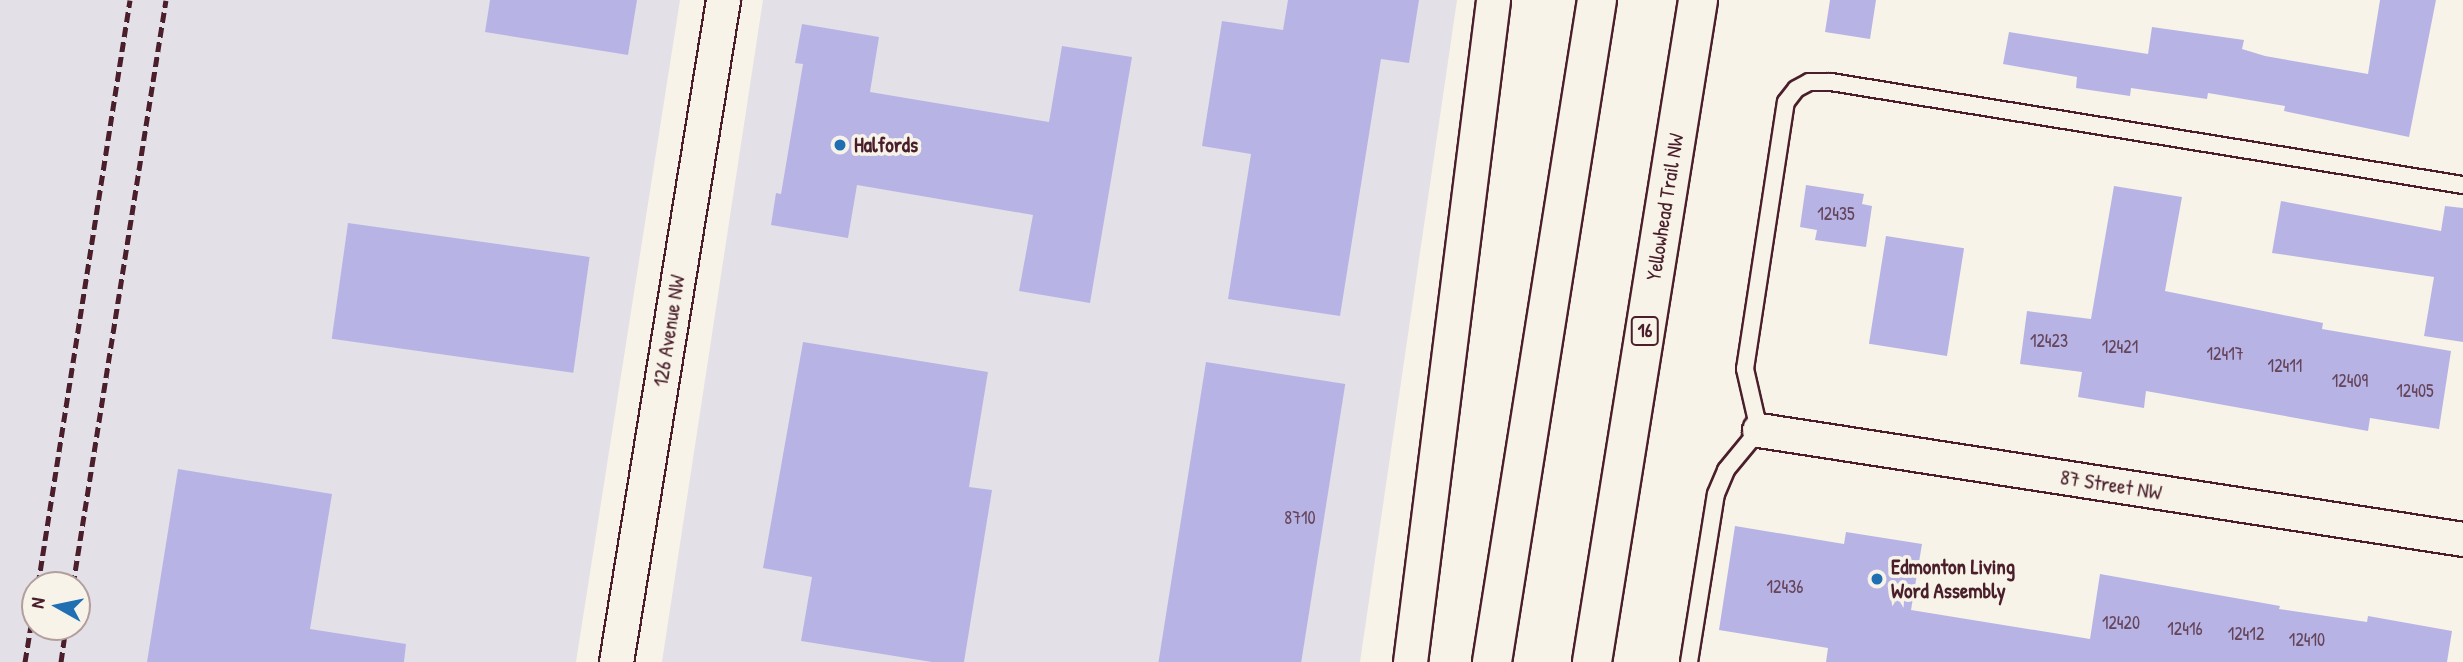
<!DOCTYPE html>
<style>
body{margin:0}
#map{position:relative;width:2463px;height:662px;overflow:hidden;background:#f7f3e8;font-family:"Patrick Hand",sans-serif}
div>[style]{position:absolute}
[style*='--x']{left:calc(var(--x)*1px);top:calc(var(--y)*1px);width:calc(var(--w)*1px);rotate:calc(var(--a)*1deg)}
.built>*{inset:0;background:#e4e0e7}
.building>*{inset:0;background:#b7b4e5;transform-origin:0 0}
.roads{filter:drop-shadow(2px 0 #4a1f2b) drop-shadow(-2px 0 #4a1f2b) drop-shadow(0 2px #4a1f2b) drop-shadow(0 -2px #4a1f2b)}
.service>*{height:16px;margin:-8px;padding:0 8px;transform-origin:8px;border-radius:8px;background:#f7f3e8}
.minor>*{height:33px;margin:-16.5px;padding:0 16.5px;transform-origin:16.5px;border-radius:16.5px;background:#f7f3e8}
.motorway>*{height:38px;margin:-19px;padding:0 19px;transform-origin:19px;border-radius:19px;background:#f7f3e8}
.rail>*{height:5px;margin-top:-2.5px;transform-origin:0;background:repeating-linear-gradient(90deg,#4a1f2b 0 10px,transparent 0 15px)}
.dots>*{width:19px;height:19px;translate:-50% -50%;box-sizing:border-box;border:4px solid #f7f3e8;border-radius:50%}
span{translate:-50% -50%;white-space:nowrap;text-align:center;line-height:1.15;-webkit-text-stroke:7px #f7f3e8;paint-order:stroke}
.number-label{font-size:18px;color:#65445a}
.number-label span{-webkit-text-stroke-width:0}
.shield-label span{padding:2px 5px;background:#f7f3e8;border:2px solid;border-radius:5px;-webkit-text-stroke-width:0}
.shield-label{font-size:19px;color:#4a1f2b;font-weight:700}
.poi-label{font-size:21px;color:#4a1f2b;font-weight:700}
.left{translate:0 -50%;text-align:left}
.street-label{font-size:21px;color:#4a1f2b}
.north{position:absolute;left:21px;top:571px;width:70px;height:70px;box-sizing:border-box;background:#f7f3e8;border:2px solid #b29e9c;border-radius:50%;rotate:279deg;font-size:19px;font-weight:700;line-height:28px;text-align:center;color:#4a1f2b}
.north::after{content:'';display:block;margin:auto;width:24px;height:32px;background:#1f6fb2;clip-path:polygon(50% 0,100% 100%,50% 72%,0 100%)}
</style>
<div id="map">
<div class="built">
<div style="clip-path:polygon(evenodd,0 0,680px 0,576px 662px,0 662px,0 0,35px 585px,77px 585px,77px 627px,35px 627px,35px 585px)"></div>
<div style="clip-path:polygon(763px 0,1457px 0,1360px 662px,662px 662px)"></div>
</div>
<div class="building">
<div style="clip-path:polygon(490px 0,637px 0,628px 55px,485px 32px)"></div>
<div style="clip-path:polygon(1288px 0,1419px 0,1409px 63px,1381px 59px,1340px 316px,1228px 299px,1251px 154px,1202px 146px,1222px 21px,1283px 30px)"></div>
<div style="clip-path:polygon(1830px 0,1876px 0,1870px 39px,1825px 32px)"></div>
<div style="clip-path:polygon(2380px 0,2436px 0,2409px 137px,2284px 111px,2285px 106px,2208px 93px,2207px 99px,2131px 88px,2130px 96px,2076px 88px,2077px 77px,2003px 64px,2009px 32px,2148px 54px,2152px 27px,2244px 40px,2242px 49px,2265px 56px,2368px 74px)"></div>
<div style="clip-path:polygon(802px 24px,879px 37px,870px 92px,1049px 122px,1062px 46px,1132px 57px,1090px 303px,1019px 291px,1033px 215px,857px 185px,848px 238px,771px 225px,776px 193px,781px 194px,803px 64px,795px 63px)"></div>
<div style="clip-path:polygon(1806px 185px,1864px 194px,1862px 204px,1872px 206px,1866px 247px,1815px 240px,1817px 230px,1800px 227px)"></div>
<div style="clip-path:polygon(2114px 186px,2182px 197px,2165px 291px,2323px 323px,2322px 329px,2451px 351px,2439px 429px,2370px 418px,2368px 431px,2146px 391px,2144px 408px,2078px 397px,2082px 372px,2020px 364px,2027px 311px,2091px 319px)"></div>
<div style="clip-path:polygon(2281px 201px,2441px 231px,2445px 206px,2463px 208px,2463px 342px,2424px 336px,2434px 277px,2272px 253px)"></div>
<div style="left:348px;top:223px;width:244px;height:117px;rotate:8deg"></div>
<div style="left:1886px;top:236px;width:79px;height:109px;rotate:9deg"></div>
<div style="clip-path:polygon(803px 342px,988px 372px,969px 487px,992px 490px,964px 662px,932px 662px,801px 641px,812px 577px,763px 568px)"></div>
<div style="left:1206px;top:362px;width:141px;height:304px;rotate:9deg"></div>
<div style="clip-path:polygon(178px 469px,332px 494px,310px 629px,406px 644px,404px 662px,147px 662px)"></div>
<div style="clip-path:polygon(1735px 526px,1844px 544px,1846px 532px,1922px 544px,1911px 610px,2090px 639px,2100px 574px,2280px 606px,2279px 609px,2367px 622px,2368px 616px,2452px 631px,2447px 662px,1826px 662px,1828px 648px,1719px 630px)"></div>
</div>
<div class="roads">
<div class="service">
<div style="--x:1689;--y:662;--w:170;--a:-80.9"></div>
<div style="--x:1716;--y:494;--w:26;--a:-67"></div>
<div style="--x:1726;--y:470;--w:52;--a:-50.5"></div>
<div style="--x:1759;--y:430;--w:63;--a:-102.9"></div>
<div style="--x:1745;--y:369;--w:270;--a:-81.3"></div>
<div style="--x:1786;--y:102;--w:16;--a:-52"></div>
<div style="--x:1796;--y:89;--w:15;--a:-28"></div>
<div style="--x:1809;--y:82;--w:22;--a:0"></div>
<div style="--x:1831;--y:82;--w:640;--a:9.26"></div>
</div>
<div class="minor">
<div style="--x:1759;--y:430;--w:712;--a:8.8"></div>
<div style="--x:616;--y:662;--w:671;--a:-80.82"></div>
<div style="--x:1410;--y:662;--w:667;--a:-82.85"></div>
</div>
<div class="motorway">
<div style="--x:1492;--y:662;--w:670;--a:-80.99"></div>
<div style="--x:1592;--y:662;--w:670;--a:-80.9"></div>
</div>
</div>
<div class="rail">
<div style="--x:38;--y:585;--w:592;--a:-81.06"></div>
<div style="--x:73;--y:585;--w:592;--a:-80.97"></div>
<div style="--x:25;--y:662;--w:62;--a:-80.7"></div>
<div style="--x:61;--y:662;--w:35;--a:-82"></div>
</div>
<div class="dots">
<div style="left:840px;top:145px;background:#1f6fb2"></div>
<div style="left:1877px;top:579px;background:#1f6fb2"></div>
</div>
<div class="number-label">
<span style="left:1836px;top:214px">12435</span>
<span style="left:2049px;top:341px">12423</span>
<span style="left:2120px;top:347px">12421</span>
<span style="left:2225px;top:354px">12417</span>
<span style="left:2285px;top:366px">12411</span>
<span style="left:2350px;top:381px">12409</span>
<span style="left:2415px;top:391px">12405</span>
<span style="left:1300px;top:518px">8710</span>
<span style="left:1785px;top:587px">12436</span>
<span style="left:2121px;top:623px">12420</span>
<span style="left:2185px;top:629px">12416</span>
<span style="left:2246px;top:634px">12412</span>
<span style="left:2307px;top:640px">12410</span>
</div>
<div class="shield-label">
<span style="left:1645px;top:331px">16</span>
</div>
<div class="poi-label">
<span class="left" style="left:854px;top:145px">Halfords</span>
<span class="left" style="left:1891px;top:579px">Edmonton Living<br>Word Assembly</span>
</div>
<div class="street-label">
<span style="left:1665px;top:207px;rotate:-81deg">Yellowhead Trail NW</span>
<span style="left:669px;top:331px;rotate:-81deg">126 Avenue NW</span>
<span style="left:2111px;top:485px;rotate:9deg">87 Street NW</span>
</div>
<div class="north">N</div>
</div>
